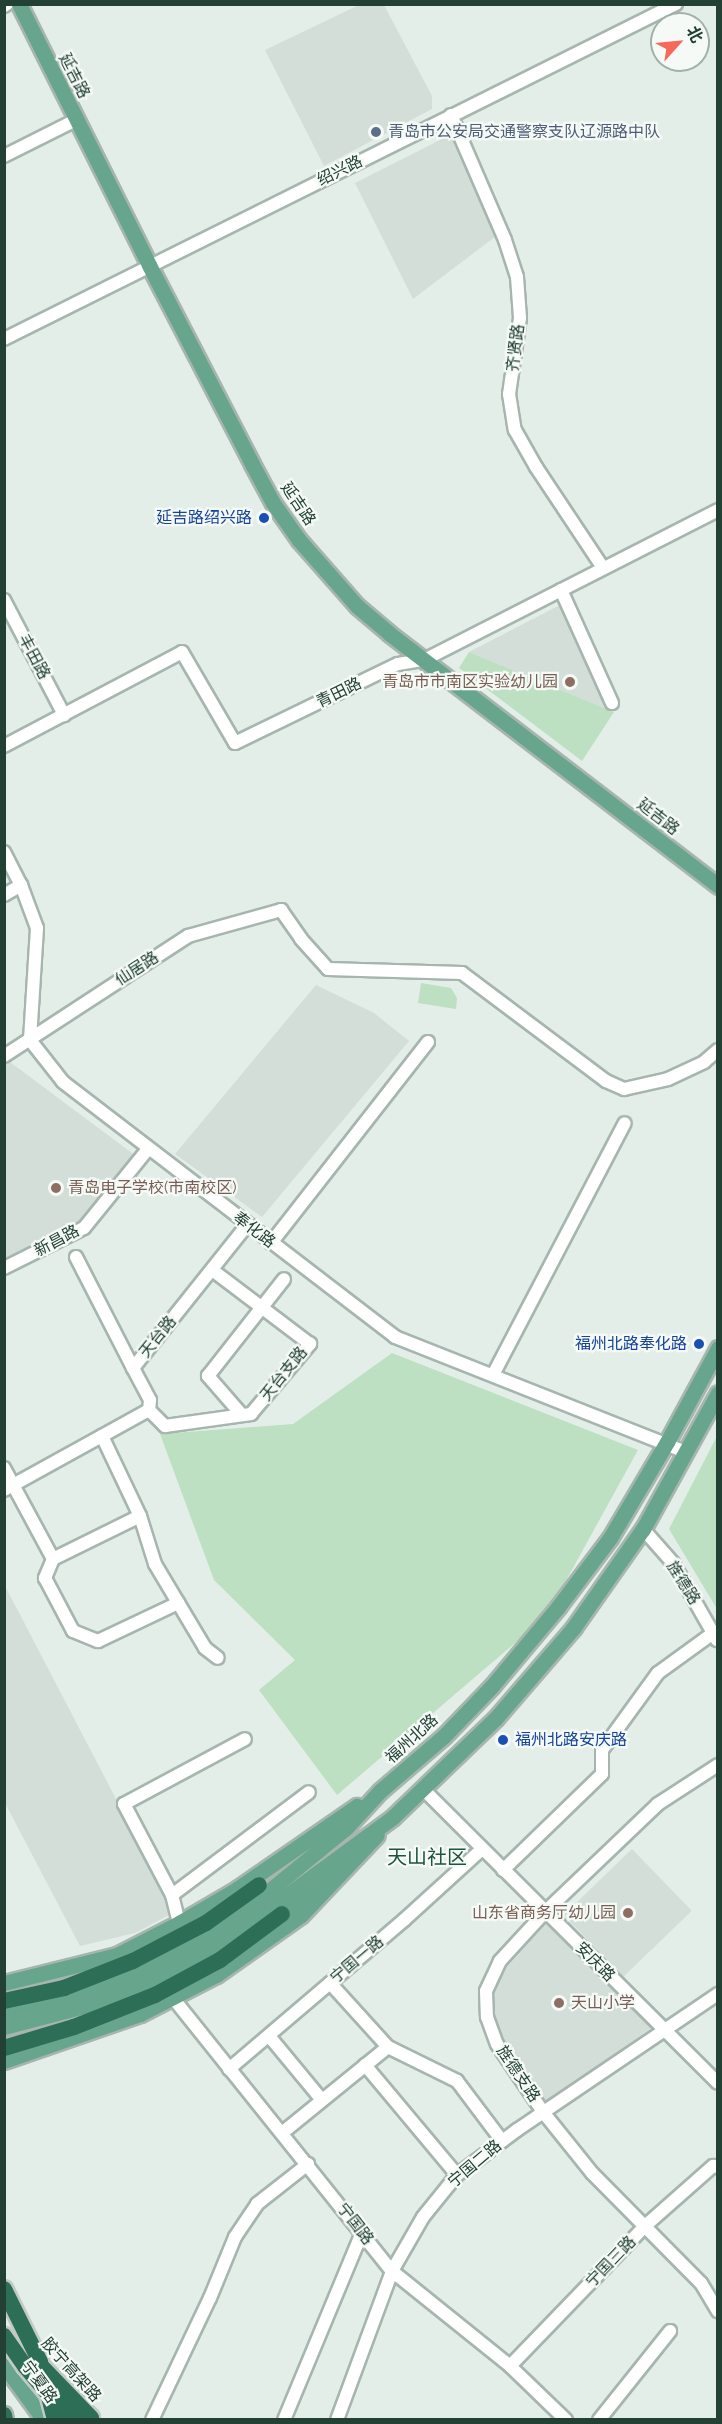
<!DOCTYPE html>
<meta charset="utf-8">
<style>
body{margin:0}
#map{position:relative;width:722px;height:2424px;overflow:hidden;background:#e4eee8;font-family:Raleway,"Noto Sans SC",sans-serif}
div>[style]{position:absolute}
[style*='--x']{left:calc(var(--x)*1px);top:calc(var(--y)*1px);width:calc(var(--w)*1px);rotate:calc(var(--a)*1deg)}
.built>*{inset:0;background:#d2ded7;transform-origin:0 0}
.green>*{inset:0;background:#bce0c1}
.roads{filter:drop-shadow(2px 0 #a6b6ae) drop-shadow(-2px 0 #a6b6ae) drop-shadow(0 2px #a6b6ae) drop-shadow(0 -2px #a6b6ae)}
.minor>*{height:12px;margin:-6px;padding:0 6px;transform-origin:6px;border-radius:6px;background:#fff}
.major>*{height:15px;margin:-7.5px;padding:0 7.5px;transform-origin:7.5px;border-radius:7.5px;background:#67a58c}
.highway>*{height:16px;margin:-8px;padding:0 8px;transform-origin:8px;border-radius:8px;background:#2d6e57}
.bridges{filter:drop-shadow(2px 0 #c1cac6) drop-shadow(-2px 0 #c1cac6) drop-shadow(0 2px #c1cac6) drop-shadow(0 -2px #c1cac6)}
.highway-bridge>*{height:16px;margin:-8px;padding:0 8px;transform-origin:8px;border-radius:8px;background:#2d6e57}
.dots>*{width:16px;height:16px;translate:-50% -50%;box-sizing:border-box;border:3px solid #f5faf7;border-radius:50%}
span{translate:-50% -50%;white-space:nowrap;text-align:center;line-height:1.15;-webkit-text-stroke:4.5px #f5faf7;paint-order:stroke}
.street-label{font-size:16px;color:#224034}
.service-label{font-size:16px;color:#4e5e75}
.left{translate:0 -50%;text-align:left}
.transit-label{font-size:16px;color:#164399}
.right{translate:-100% -50%;text-align:right}
.education-label{font-size:16px;color:#785e54}
.quarter-label{font-size:20px;color:#1d543e}
.frame{position:absolute;inset:0;border:6px solid #224034;pointer-events:none}
.north{position:absolute;left:650px;top:12px;width:60px;height:60px;box-sizing:border-box;background:#f5faf7;border:2px solid #a1b0a9;border-radius:50%;rotate:63deg;font-size:16px;font-weight:700;line-height:24px;text-align:center;color:#224034}
.north::after{content:'';display:block;margin:auto;width:21px;height:27px;background:#f6695a;clip-path:polygon(50% 0,100% 100%,50% 72%,0 100%)}
</style>
<div id="map">
<div class="built">
<div style="clip-path:polygon(361px 4px,384px 5px,432px 96px,432px 109px,324px 166px,265px 50px)"></div>
<div style="clip-path:polygon(452px 134px,496px 236px,413px 299px,355px 183px)"></div>
<div style="clip-path:polygon(560px 605px,614px 712px,469px 652px)"></div>
<div style="clip-path:polygon(316px 985px,374px 1013px,409px 1041px,262px 1217px,175px 1154px)"></div>
<div style="clip-path:polygon(10px 1062px,136px 1156px,81px 1220px,5px 1259px,4px 1066px)"></div>
<div style="clip-path:polygon(4px 1584px,175px 1912px,135px 1933px,80px 1946px,5px 1803px)"></div>
<div style="left:632px;top:1849px;width:86px;height:95px;rotate:46deg"></div>
<div style="clip-path:polygon(546px 1924px,651px 2028px,546px 2102px,505px 2043px,494px 2014px,493px 1992px,507px 1967px)"></div>
</div>
<div class="green">
<div style="clip-path:polygon(469px 652px,614px 712px,582px 761px,459px 668px)"></div>
<div style="clip-path:polygon(421px 983px,451px 988px,457px 998px,456px 1009px,418px 1003px)"></div>
<div style="clip-path:polygon(392px 1353px,638px 1450px,563px 1586px,522px 1637px,337px 1795px,259px 1690px,295px 1660px,214px 1580px,160px 1434px,293px 1424px)"></div>
<div style="clip-path:polygon(717px 1436px,718px 1609px,717px 1609px,669px 1529px)"></div>
</div>
<div class="roads">
<div class="minor">
<div style="--x:4;--y:6;--w:4;--a:-34"></div>
<div style="--x:451;--y:115;--w:136;--a:66.6"></div>
<div style="--x:505;--y:240;--w:39;--a:72"></div>
<div style="--x:517;--y:277;--w:41;--a:85.8"></div>
<div style="--x:520;--y:318;--w:77;--a:98.2"></div>
<div style="--x:509;--y:394;--w:36;--a:81"></div>
<div style="--x:515;--y:430;--w:43;--a:60.4"></div>
<div style="--x:536;--y:467;--w:121;--a:56.4"></div>
<div style="--x:4;--y:156;--w:80;--a:-26.6"></div>
<div style="--x:4;--y:339;--w:751;--a:-26.5"></div>
<div style="--x:561;--y:590;--w:124;--a:65.7"></div>
<div style="--x:4;--y:600;--w:130;--a:62.4"></div>
<div style="--x:4;--y:746;--w:201;--a:-27.8"></div>
<div style="--x:182;--y:652;--w:105;--a:59.8"></div>
<div style="--x:235;--y:743;--w:181;--a:-25.9"></div>
<div style="--x:398;--y:664;--w:26;--a:-9"></div>
<div style="--x:424;--y:660;--w:330;--a:-27"></div>
<div style="--x:4;--y:852;--w:37;--a:63"></div>
<div style="--x:21;--y:885;--w:46;--a:69.6"></div>
<div style="--x:37;--y:928;--w:112;--a:93.6"></div>
<div style="--x:30;--y:1040;--w:53;--a:51.8"></div>
<div style="--x:63;--y:1082;--w:419;--a:37.5"></div>
<div style="--x:395;--y:1337;--w:313;--a:21.6"></div>
<div style="--x:4;--y:895;--w:20;--a:-30"></div>
<div style="--x:4;--y:1056;--w:220;--a:-33.1"></div>
<div style="--x:188;--y:936;--w:97;--a:-15.6"></div>
<div style="--x:281;--y:910;--w:35;--a:55"></div>
<div style="--x:301;--y:939;--w:40;--a:48"></div>
<div style="--x:328;--y:969;--w:134;--a:1.7"></div>
<div style="--x:462;--y:973;--w:180;--a:36.9"></div>
<div style="--x:606;--y:1081;--w:20;--a:24"></div>
<div style="--x:624;--y:1089;--w:45;--a:-12.8"></div>
<div style="--x:668;--y:1079;--w:40;--a:-25"></div>
<div style="--x:704;--y:1062;--w:18;--a:-41"></div>
<div style="--x:271;--y:1243;--w:255;--a:-52"></div>
<div style="--x:76;--y:1257;--w:125;--a:62.8"></div>
<div style="--x:4;--y:1268;--w:89;--a:-26.6"></div>
<div style="--x:84;--y:1228;--w:102;--a:-51"></div>
<div style="--x:493;--y:1375;--w:284;--a:-62.4"></div>
<div style="--x:149;--y:1410;--w:23;--a:45"></div>
<div style="--x:165;--y:1426;--w:87;--a:-7.9"></div>
<div style="--x:251;--y:1414;--w:92;--a:-49.9"></div>
<div style="--x:310;--y:1344;--w:123;--a:-142.9"></div>
<div style="--x:242;--y:1415;--w:52;--a:-131.1"></div>
<div style="--x:208;--y:1376;--w:123;--a:-51.9"></div>
<div style="--x:102;--y:1436;--w:89;--a:64.6"></div>
<div style="--x:140;--y:1516;--w:50;--a:72.6"></div>
<div style="--x:155;--y:1564;--w:98;--a:59.2"></div>
<div style="--x:205;--y:1648;--w:16;--a:38"></div>
<div style="--x:4;--y:1468;--w:103;--a:61.7"></div>
<div style="--x:4;--y:1490;--w:166;--a:-28.9"></div>
<div style="--x:149;--y:1410;--w:10;--a:-84"></div>
<div style="--x:150;--y:1400;--w:36;--a:-118"></div>
<div style="--x:133;--y:1368;--w:183;--a:-51.4"></div>
<div style="--x:140;--y:1516;--w:97;--a:153.7"></div>
<div style="--x:53;--y:1559;--w:21;--a:113"></div>
<div style="--x:45;--y:1578;--w:60;--a:62.2"></div>
<div style="--x:73;--y:1631;--w:27;--a:22"></div>
<div style="--x:98;--y:1641;--w:89;--a:-25.4"></div>
<div style="--x:643;--y:1529;--w:45;--a:48.6"></div>
<div style="--x:673;--y:1563;--w:89;--a:60.3"></div>
<div style="--x:718;--y:1765;--w:72;--a:147"></div>
<div style="--x:658;--y:1804;--w:156;--a:136.3"></div>
<div style="--x:545;--y:1912;--w:67;--a:132.6"></div>
<div style="--x:500;--y:1961;--w:33;--a:115"></div>
<div style="--x:486;--y:1991;--w:26;--a:88"></div>
<div style="--x:487;--y:2017;--w:29;--a:70"></div>
<div style="--x:497;--y:2044;--w:82;--a:55.9"></div>
<div style="--x:543;--y:2112;--w:78;--a:51.2"></div>
<div style="--x:592;--y:2173;--w:155;--a:45.3"></div>
<div style="--x:701;--y:2283;--w:33;--a:59"></div>
<div style="--x:423;--y:1789;--w:416;--a:44.9"></div>
<div style="--x:503;--y:1870;--w:138;--a:-44.1"></div>
<div style="--x:602;--y:1774;--w:24;--a:-90"></div>
<div style="--x:602;--y:1750;--w:95;--a:-54"></div>
<div style="--x:658;--y:1673;--w:68;--a:-36"></div>
<div style="--x:172;--y:1895;--w:171;--a:-36.9"></div>
<div style="--x:179;--y:1923;--w:29;--a:-104"></div>
<div style="--x:172;--y:1895;--w:103;--a:-117.8"></div>
<div style="--x:124;--y:1804;--w:137;--a:-28.2"></div>
<div style="--x:330;--y:1983;--w:86;--a:47.8"></div>
<div style="--x:388;--y:2047;--w:77;--a:26.2"></div>
<div style="--x:457;--y:2081;--w:75;--a:53.1"></div>
<div style="--x:173;--y:1998;--w:350;--a:51.3"></div>
<div style="--x:392;--y:2271;--w:151;--a:38.8"></div>
<div style="--x:510;--y:2366;--w:78;--a:44"></div>
<div style="--x:269;--y:2036;--w:83;--a:50.4"></div>
<div style="--x:365;--y:2065;--w:143;--a:50.1"></div>
<div style="--x:229;--y:2069;--w:230;--a:-40.4"></div>
<div style="--x:404;--y:1920;--w:105;--a:-42.3"></div>
<div style="--x:282;--y:2133;--w:136;--a:-39.1"></div>
<div style="--x:510;--y:2366;--w:194;--a:-46"></div>
<div style="--x:645;--y:2226;--w:91;--a:-41.4"></div>
<div style="--x:713;--y:2166;--w:5;--a:11"></div>
<div style="--x:152;--y:2420;--w:135;--a:-64.6"></div>
<div style="--x:210;--y:2298;--w:66;--a:-67.7"></div>
<div style="--x:235;--y:2237;--w:40;--a:-56"></div>
<div style="--x:257;--y:2204;--w:65;--a:-38.1"></div>
<div style="--x:284;--y:2420;--w:203;--a:-67.4"></div>
<div style="--x:337;--y:2420;--w:159;--a:-69.7"></div>
<div style="--x:392;--y:2271;--w:62;--a:-60.1"></div>
<div style="--x:423;--y:2217;--w:54;--a:-51"></div>
<div style="--x:457;--y:2175;--w:75;--a:-36.9"></div>
<div style="--x:517;--y:2130;--w:243;--a:-34.1"></div>
<div style="--x:599;--y:2420;--w:114;--a:-51.4"></div>
</div>
<div class="major">
<div style="--x:19;--y:4;--w:292;--a:63.5"></div>
<div style="--x:149;--y:265;--w:224;--a:62.6"></div>
<div style="--x:252;--y:464;--w:44;--a:61.7"></div>
<div style="--x:273;--y:503;--w:45;--a:54.9"></div>
<div style="--x:299;--y:540;--w:88;--a:48.7"></div>
<div style="--x:357;--y:606;--w:43;--a:40.3"></div>
<div style="--x:390;--y:634;--w:414;--a:37.5"></div>
<div style="--x:282;--y:1914;--w:60;--a:-38.2"></div>
<div style="--x:4;--y:1983;--w:116;--a:-13.9"></div>
<div style="--x:117;--y:1955;--w:70;--a:-27.3"></div>
<div style="--x:179;--y:1923;--w:67;--a:-30.4"></div>
<div style="--x:237;--y:1889;--w:146;--a:-34.7"></div>
<div style="--x:4;--y:2014;--w:96;--a:-14.5"></div>
<div style="--x:97;--y:1990;--w:109;--a:-25.6"></div>
<div style="--x:195;--y:1943;--w:85;--a:-35"></div>
<div style="--x:265;--y:1894;--w:104;--a:-39.2"></div>
<div style="--x:346;--y:1828;--w:50;--a:-47.4"></div>
<div style="--x:380;--y:1791;--w:84;--a:-40.7"></div>
<div style="--x:444;--y:1736;--w:69;--a:-46.2"></div>
<div style="--x:492;--y:1686;--w:103;--a:-50.1"></div>
<div style="--x:558;--y:1607;--w:86;--a:-53"></div>
<div style="--x:610;--y:1538;--w:112;--a:-59.3"></div>
<div style="--x:667;--y:1442;--w:107;--a:-61.5"></div>
<div style="--x:4;--y:2027;--w:98;--a:-14.7"></div>
<div style="--x:99;--y:2002;--w:90;--a:-23.4"></div>
<div style="--x:182;--y:1966;--w:66;--a:-32"></div>
<div style="--x:238;--y:1931;--w:192;--a:-36.3"></div>
<div style="--x:393;--y:1817;--w:141;--a:-43.9"></div>
<div style="--x:495;--y:1719;--w:121;--a:-49.3"></div>
<div style="--x:574;--y:1627;--w:120;--a:-54.9"></div>
<div style="--x:643;--y:1529;--w:155;--a:-61.1"></div>
<div style="--x:4;--y:2061;--w:144;--a:-19.1"></div>
<div style="--x:140;--y:2014;--w:85;--a:-27.2"></div>
<div style="--x:216;--y:1975;--w:104;--a:-35.2"></div>
<div style="--x:301;--y:1915;--w:110;--a:-46.5"></div>
<div style="--x:4;--y:2365;--w:68;--a:54"></div>
</div>
<div class="highway">
<div style="--x:4;--y:2001;--w:61;--a:-12.2"></div>
<div style="--x:64;--y:1988;--w:74;--a:-21.4"></div>
<div style="--x:133;--y:1961;--w:82;--a:-27.5"></div>
<div style="--x:206;--y:1923;--w:65;--a:-35.6"></div>
<div style="--x:4;--y:2048;--w:73;--a:-16.7"></div>
<div style="--x:74;--y:2027;--w:87;--a:-21.6"></div>
<div style="--x:155;--y:1995;--w:74;--a:-28.3"></div>
<div style="--x:220;--y:1960;--w:77;--a:-36.6"></div>
<div style="--x:4;--y:2415;--w:5;--a:79"></div>
</div>
</div>
<div class="bridges">
<div class="highway-bridge">
<div style="--x:4;--y:2289;--w:81;--a:63.7"></div>
<div style="--x:40;--y:2362;--w:60;--a:75.5"></div>
<div style="--x:4;--y:2336;--w:37;--a:55"></div>
<div style="--x:25;--y:2366;--w:57;--a:49.9"></div>
<div style="--x:62;--y:2410;--w:16;--a:40"></div>
<div style="--x:42;--y:2367;--w:71;--a:46.1"></div>
</div>
</div>
<div class="dots">
<div style="left:376px;top:132px;background:#5c6f8a"></div>
<div style="left:264px;top:518px;background:#1a4fb4"></div>
<div style="left:570px;top:682px;background:#8d6e63"></div>
<div style="left:56px;top:1188px;background:#8d6e63"></div>
<div style="left:699px;top:1344px;background:#1a4fb4"></div>
<div style="left:503px;top:1740px;background:#1a4fb4"></div>
<div style="left:628px;top:1913px;background:#8d6e63"></div>
<div style="left:559px;top:2003px;background:#8d6e63"></div>
</div>
<div class="street-label">
<span style="left:74px;top:76px;rotate:63deg">延吉路</span>
<span style="left:340px;top:171px;rotate:-26deg">绍兴路</span>
<span style="left:516px;top:348px;rotate:-83deg">齐贤路</span>
<span style="left:298px;top:504px;rotate:56deg">延吉路</span>
<span style="left:34px;top:657px;rotate:62deg">丰田路</span>
<span style="left:339px;top:693px;rotate:-26deg">青田路</span>
<span style="left:658px;top:817px;rotate:38deg">延吉路</span>
<span style="left:137px;top:969px;rotate:-33deg">仙居路</span>
<span style="left:254px;top:1230px;rotate:37deg">奉化路</span>
<span style="left:57px;top:1241px;rotate:-28deg">新昌路</span>
<span style="left:158px;top:1337px;rotate:-51deg">天台路</span>
<span style="left:284px;top:1374px;rotate:-51deg">天台支路</span>
<span style="left:683px;top:1583px;rotate:58deg">旌德路</span>
<span style="left:412px;top:1739px;rotate:-42deg">福州北路</span>
<span style="left:357px;top:1960px;rotate:-40deg">宁国一路</span>
<span style="left:595px;top:1962px;rotate:45deg">安庆路</span>
<span style="left:518px;top:2074px;rotate:56deg">旌德支路</span>
<span style="left:475px;top:2164px;rotate:-40deg">宁国二路</span>
<span style="left:355px;top:2224px;rotate:52deg">宁国路</span>
<span style="left:611px;top:2262px;rotate:-46deg">宁国三路</span>
<span style="left:71px;top:2370px;rotate:48deg">胶宁高架路</span>
<span style="left:39px;top:2382px;rotate:54deg">宁夏路</span>
</div>
<div class="service-label">
<span class="left" style="left:388px;top:132px">青岛市公安局交通警察支队辽源路中队</span>
</div>
<div class="transit-label">
<span class="right" style="left:252px;top:518px">延吉路绍兴路</span>
<span class="right" style="left:687px;top:1344px">福州北路奉化路</span>
<span class="left" style="left:515px;top:1740px">福州北路安庆路</span>
</div>
<div class="education-label">
<span class="right" style="left:558px;top:682px">青岛市市南区实验幼儿园</span>
<span class="left" style="left:68px;top:1188px">青岛电子学校(市南校区)</span>
<span class="right" style="left:616px;top:1913px">山东省商务厅幼儿园</span>
<span class="left" style="left:571px;top:2003px">天山小学</span>
</div>
<div class="quarter-label">
<span style="left:427px;top:1857px">天山社区</span>
</div>
<div class="frame"></div>
<div class="north">北</div>
</div>
